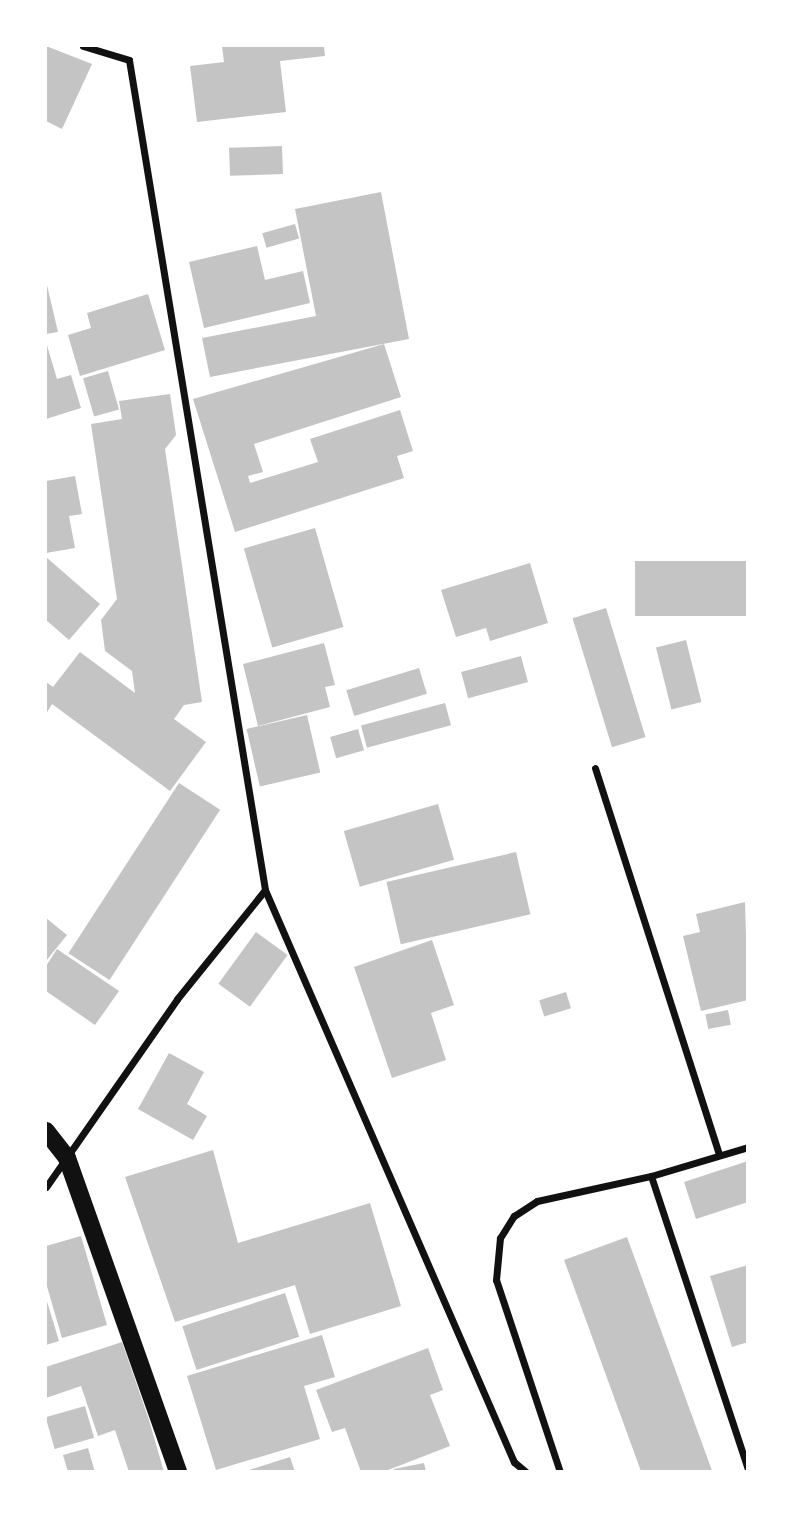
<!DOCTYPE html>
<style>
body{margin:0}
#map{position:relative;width:793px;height:1517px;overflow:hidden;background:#fff;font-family:"Sofia Sans Condensed",sans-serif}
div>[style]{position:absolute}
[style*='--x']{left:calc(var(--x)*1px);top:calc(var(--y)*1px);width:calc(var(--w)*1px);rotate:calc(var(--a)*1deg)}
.building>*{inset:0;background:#c4c4c4;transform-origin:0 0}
.minor>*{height:7px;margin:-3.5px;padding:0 3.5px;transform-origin:3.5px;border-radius:3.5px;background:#111}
.primary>*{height:18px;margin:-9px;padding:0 9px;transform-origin:9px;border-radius:9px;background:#111}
span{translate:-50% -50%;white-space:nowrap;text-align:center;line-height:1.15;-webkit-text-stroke:7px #fff;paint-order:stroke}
.frame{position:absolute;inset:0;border:47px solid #fff;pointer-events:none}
</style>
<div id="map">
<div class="building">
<div style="clip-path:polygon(46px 46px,92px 64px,62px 129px,46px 121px)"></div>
<div style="clip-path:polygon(222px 46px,324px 46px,325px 56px,280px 61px,286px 112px,197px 122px,190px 66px,224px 62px)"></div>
<div style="left:282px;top:146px;width:28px;height:53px;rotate:88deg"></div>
<div style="clip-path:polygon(381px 192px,409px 339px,210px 377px,202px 338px,316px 316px,295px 209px)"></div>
<div style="left:295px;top:224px;width:15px;height:34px;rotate:74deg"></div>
<div style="clip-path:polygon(257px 246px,265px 280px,303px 271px,310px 303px,204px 328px,189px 262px)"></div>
<div style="clip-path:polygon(46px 281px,58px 332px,46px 334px)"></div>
<div style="clip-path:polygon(148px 294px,165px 350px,80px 376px,68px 335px,91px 328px,87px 313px)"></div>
<div style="clip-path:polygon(46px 342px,57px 379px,71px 375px,81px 408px,46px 419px)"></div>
<div style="clip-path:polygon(384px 344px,401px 397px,254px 444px,263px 472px,248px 476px,250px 483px,318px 462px,310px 439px,400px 410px,413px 451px,397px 456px,404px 478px,235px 532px,193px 399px)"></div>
<div style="left:108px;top:371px;width:40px;height:26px;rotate:74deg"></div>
<div style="clip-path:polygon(170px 394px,176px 435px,165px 449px,202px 702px,184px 705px,174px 719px,206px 742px,170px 791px,52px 704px,46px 714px,46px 682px,53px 687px,80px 652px,135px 693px,132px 671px,105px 651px,101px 620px,117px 599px,91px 424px,122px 419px,119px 401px)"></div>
<div style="clip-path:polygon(75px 476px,82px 514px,69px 516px,75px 548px,46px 553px,46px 481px)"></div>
<div style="left:315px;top:528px;width:103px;height:74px;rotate:74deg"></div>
<div style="clip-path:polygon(46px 557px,100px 604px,69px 640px,46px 620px)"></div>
<div style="left:748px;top:561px;width:55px;height:113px;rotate:90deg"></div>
<div style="clip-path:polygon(530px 563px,548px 623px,490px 641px,486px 628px,456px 637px,441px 590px)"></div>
<div style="left:606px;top:608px;width:135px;height:35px;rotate:73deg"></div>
<div style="left:686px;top:640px;width:64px;height:31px;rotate:76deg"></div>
<div style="clip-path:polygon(324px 643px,335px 685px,325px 687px,330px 707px,258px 726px,243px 664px)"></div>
<div style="left:521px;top:656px;width:27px;height:62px;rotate:75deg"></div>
<div style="left:419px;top:668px;width:27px;height:76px;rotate:73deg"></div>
<div style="left:445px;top:703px;width:23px;height:87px;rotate:75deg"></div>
<div style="left:307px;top:715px;width:59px;height:62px;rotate:77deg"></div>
<div style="left:358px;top:729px;width:22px;height:29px;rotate:74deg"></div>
<div style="left:179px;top:783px;width:49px;height:203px;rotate:33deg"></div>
<div style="left:438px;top:804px;width:58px;height:98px;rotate:74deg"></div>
<div style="left:516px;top:852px;width:64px;height:133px;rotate:77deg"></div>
<div style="clip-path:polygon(745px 902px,748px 1000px,701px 1011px,683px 936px,700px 932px,696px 914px)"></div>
<div style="clip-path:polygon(46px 918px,67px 935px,46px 961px)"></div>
<div style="left:256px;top:932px;width:39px;height:64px;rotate:36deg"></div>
<div style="clip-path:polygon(432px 940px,454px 1005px,431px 1013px,446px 1060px,392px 1078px,354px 967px)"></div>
<div style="clip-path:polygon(57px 949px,119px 991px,95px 1025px,46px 991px,46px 966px)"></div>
<div style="left:566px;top:992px;width:17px;height:28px;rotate:73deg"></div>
<div style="left:728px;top:1010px;width:15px;height:23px;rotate:79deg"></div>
<div style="clip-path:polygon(169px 1053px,204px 1072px,187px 1104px,207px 1116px,193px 1140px,138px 1109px)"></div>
<div style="clip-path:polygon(213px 1150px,238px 1243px,370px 1203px,401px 1306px,310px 1334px,295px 1285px,175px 1322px,125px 1177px)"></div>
<div style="clip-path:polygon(748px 1161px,748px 1202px,696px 1219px,684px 1182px)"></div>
<div style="clip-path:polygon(81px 1236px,107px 1325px,62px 1338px,46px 1283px,46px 1246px)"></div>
<div style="left:627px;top:1237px;width:250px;height:67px;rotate:70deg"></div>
<div style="clip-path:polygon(748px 1265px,748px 1342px,732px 1347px,710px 1276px)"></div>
<div style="left:285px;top:1293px;width:46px;height:108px;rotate:72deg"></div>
<div style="clip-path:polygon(46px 1298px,59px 1341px,46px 1345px)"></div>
<div style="clip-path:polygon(322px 1335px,335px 1377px,304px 1386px,320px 1439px,216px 1470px,187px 1376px)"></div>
<div style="clip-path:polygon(122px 1342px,149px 1420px,164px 1472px,129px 1472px,115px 1430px,98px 1436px,81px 1386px,46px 1398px,46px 1367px)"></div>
<div style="clip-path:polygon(428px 1348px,443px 1390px,430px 1395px,450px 1446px,383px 1472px,361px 1472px,345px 1428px,332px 1432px,316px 1390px)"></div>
<div style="left:85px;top:1406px;width:33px;height:41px;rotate:74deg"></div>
<div style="clip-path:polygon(88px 1448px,95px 1472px,68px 1472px,63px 1455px)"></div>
<div style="clip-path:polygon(290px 1457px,295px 1472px,246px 1472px,246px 1471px)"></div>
<div style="clip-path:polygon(424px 1463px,426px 1472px,394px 1472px,394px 1469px)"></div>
</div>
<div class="minor">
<div style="--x:83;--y:46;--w:48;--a:16.9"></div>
<div style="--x:129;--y:60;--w:841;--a:80.69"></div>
<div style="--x:595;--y:768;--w:406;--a:72.2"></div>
<div style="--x:651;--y:1176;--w:101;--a:-16.6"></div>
<div style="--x:46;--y:1187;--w:229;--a:-55.1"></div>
<div style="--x:177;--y:999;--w:140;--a:-51.1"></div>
<div style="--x:265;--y:890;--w:624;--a:66.48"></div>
<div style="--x:514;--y:1462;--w:16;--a:40"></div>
<div style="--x:560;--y:1472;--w:202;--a:-108.4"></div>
<div style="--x:496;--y:1280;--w:42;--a:-84.6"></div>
<div style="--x:500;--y:1238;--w:26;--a:-58"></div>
<div style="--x:514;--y:1216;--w:27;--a:-33"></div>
<div style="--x:537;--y:1201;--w:117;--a:-12.4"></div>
<div style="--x:651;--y:1176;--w:310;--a:71.7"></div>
</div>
<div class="primary">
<div style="--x:46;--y:1131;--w:34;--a:52"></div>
<div style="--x:67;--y:1158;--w:333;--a:70.5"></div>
</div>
<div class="frame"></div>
</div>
